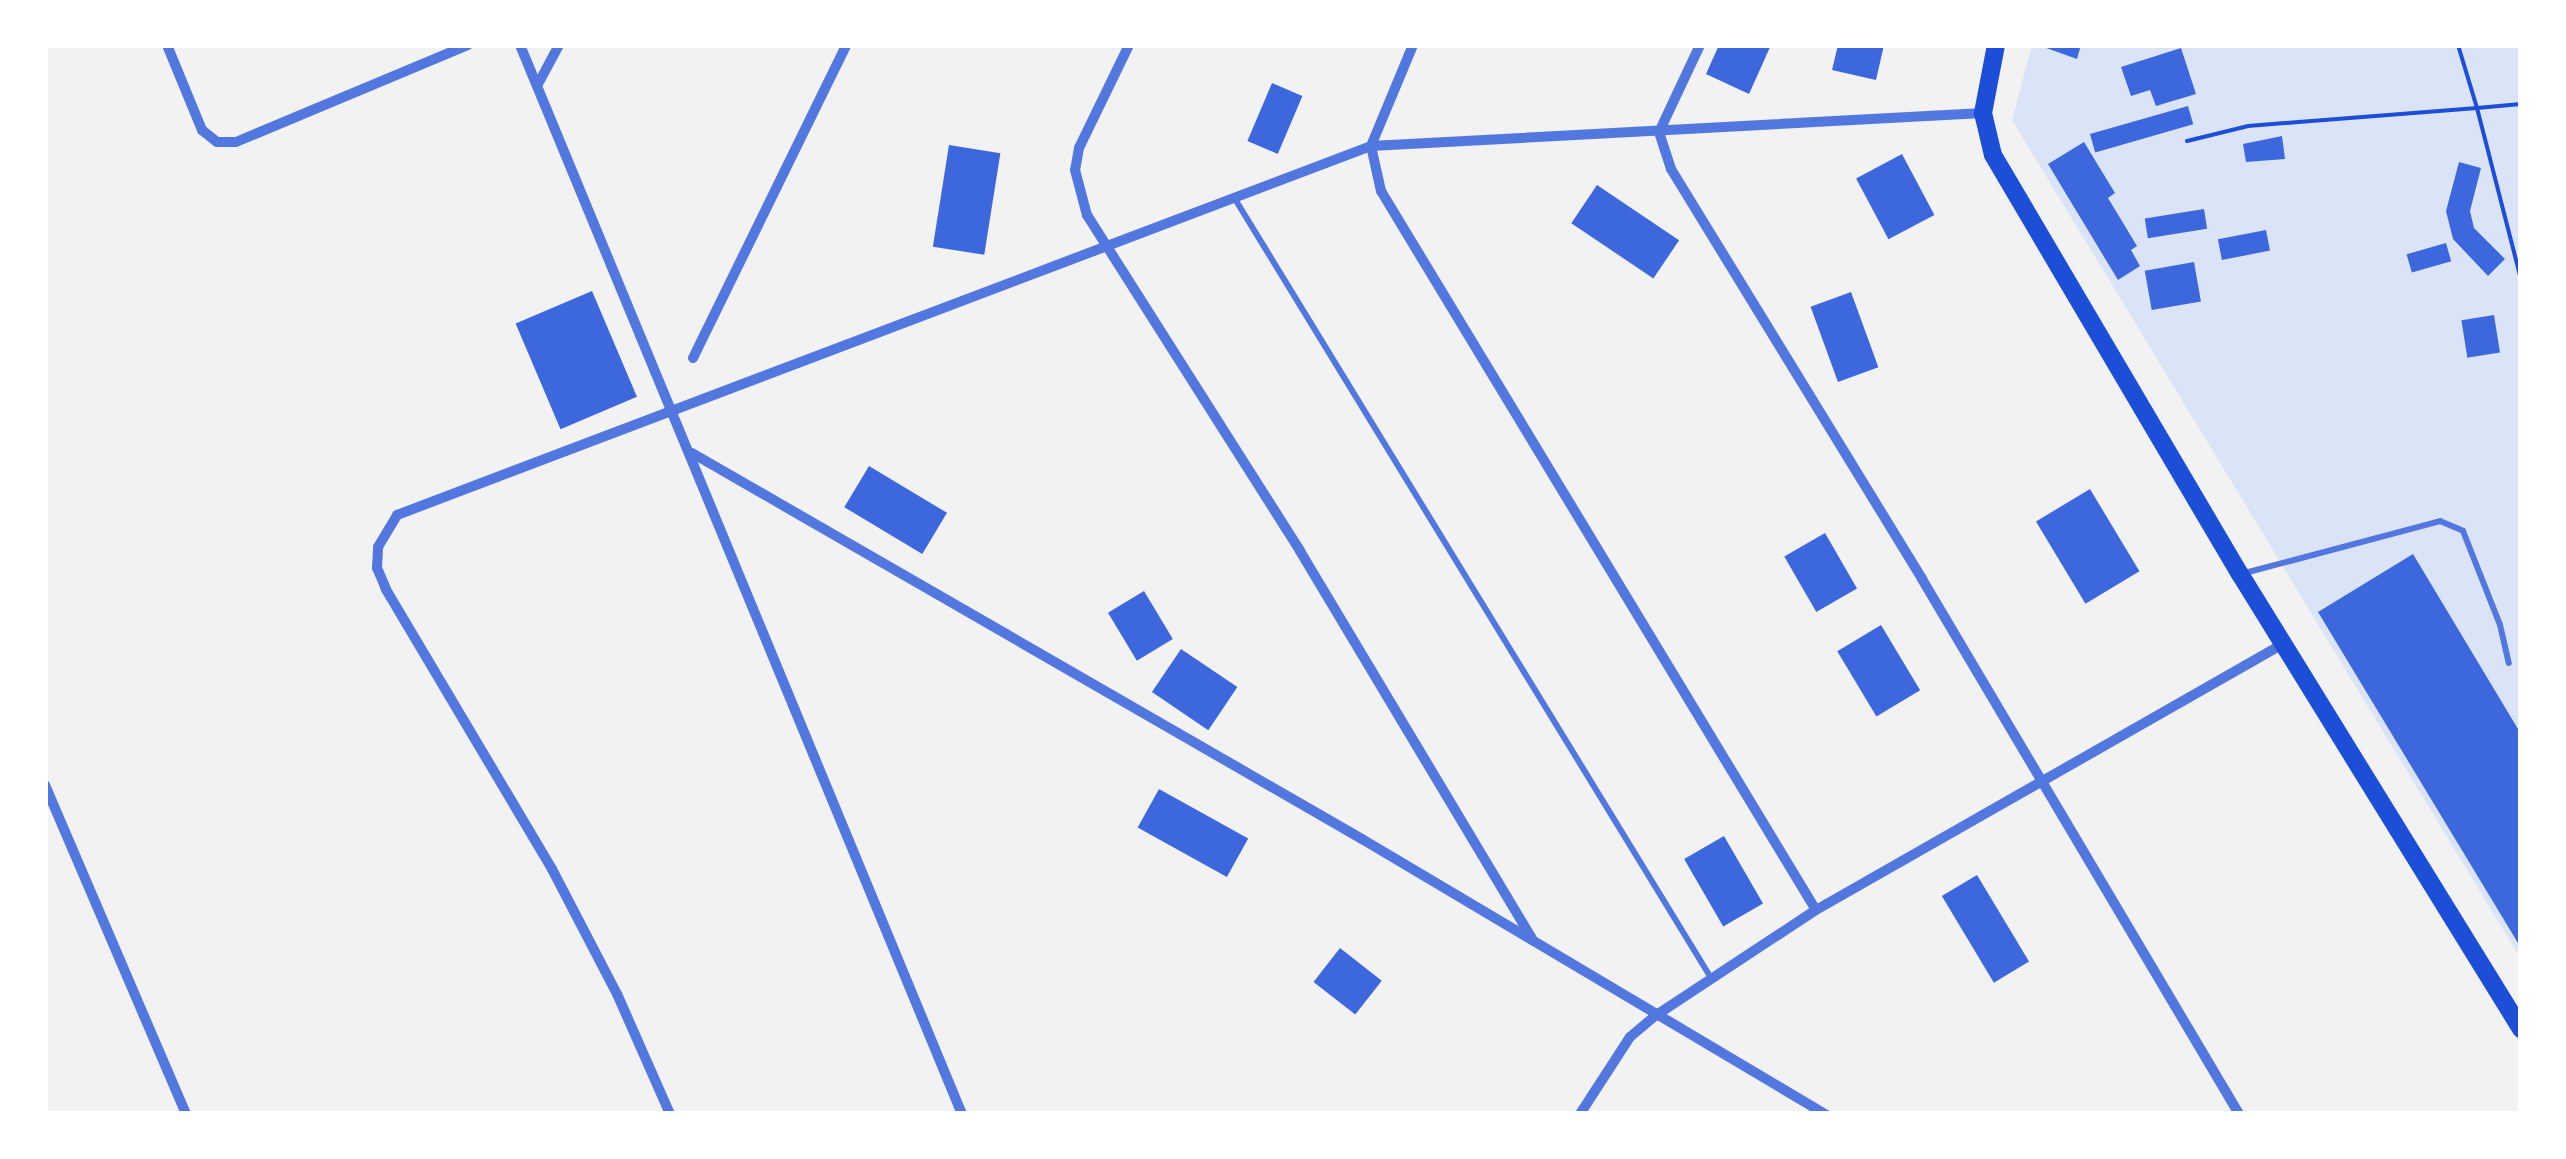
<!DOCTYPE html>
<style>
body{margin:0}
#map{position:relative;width:2566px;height:1159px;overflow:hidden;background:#f2f2f2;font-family:"Open Sans",sans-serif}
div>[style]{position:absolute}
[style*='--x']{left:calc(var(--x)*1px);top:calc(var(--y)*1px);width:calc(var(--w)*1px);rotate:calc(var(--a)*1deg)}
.green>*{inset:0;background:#dbe4f7}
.building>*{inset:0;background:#3d67dc;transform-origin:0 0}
.path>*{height:4px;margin:-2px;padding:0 2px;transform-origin:2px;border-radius:2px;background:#1d4ed8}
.service>*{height:6px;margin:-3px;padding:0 3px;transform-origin:3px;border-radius:3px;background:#5277de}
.minor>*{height:10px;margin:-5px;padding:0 5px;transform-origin:5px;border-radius:5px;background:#5277de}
.secondary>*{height:18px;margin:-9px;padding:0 9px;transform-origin:9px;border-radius:9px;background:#1d4ed8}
span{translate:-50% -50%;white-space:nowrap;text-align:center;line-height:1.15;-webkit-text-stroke:10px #fff;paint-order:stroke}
.frame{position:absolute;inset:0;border:48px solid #fff;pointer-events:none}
</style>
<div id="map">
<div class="green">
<div style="clip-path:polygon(2032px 45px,2521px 45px,2521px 959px,2012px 120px)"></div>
</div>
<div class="building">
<div style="clip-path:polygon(1719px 45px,1771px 45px,1749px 94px,1706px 74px)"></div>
<div style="clip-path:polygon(1838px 45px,1884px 45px,1876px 80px,1832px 70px)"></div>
<div style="clip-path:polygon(2038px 45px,2081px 45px,2077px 59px)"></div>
<div style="clip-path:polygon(2181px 48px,2196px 94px,2156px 106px,2150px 90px,2131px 96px,2121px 67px)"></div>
<div style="left:1272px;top:83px;width:33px;height:63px;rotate:23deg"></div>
<div style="left:2188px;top:106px;width:19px;height:102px;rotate:74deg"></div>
<div style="clip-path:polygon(2282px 136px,2285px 159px,2246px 162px,2243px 144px)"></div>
<div style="clip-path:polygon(2084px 142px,2115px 193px,2108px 198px,2137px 246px,2131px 250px,2140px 266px,2118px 280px,2048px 164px)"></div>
<div style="left:949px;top:145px;width:52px;height:103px;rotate:9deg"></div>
<div style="left:1902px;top:154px;width:69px;height:52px;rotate:62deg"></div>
<div style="clip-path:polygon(2459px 162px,2481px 168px,2470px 211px,2474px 228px,2505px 259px,2488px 276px,2453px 239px,2446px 211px)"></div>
<div style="left:1597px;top:185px;width:99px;height:46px;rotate:34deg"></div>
<div style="left:2204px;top:209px;width:20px;height:60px;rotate:81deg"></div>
<div style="left:2266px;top:230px;width:21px;height:49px;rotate:79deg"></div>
<div style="left:2446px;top:243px;width:19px;height:41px;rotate:74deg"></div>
<div style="left:2194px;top:262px;width:40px;height:50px;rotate:80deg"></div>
<div style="left:592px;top:291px;width:115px;height:83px;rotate:67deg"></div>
<div style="left:1851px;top:292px;width:80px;height:43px;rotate:70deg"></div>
<div style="left:2494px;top:315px;width:38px;height:33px;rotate:81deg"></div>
<div style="left:869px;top:466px;width:91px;height:48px;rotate:31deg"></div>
<div style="left:2090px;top:489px;width:96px;height:63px;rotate:59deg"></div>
<div style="left:1825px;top:533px;width:64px;height:47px;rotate:60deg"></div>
<div style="clip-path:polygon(2413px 554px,2521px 734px,2521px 948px,2318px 612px)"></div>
<div style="left:1144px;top:591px;width:56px;height:42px;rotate:59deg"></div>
<div style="left:1881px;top:625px;width:76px;height:51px;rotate:59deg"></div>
<div style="left:1181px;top:649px;width:68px;height:52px;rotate:34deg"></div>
<div style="left:1159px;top:789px;width:102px;height:44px;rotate:29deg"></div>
<div style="left:1724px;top:836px;width:78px;height:46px;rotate:60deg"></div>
<div style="left:1977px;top:875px;width:101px;height:41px;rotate:59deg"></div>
<div style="left:1340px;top:948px;width:53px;height:43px;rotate:38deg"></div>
</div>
<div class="path">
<div style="--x:2458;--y:45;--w:66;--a:73.2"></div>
<div style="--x:2477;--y:108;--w:44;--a:-5.2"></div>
<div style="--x:2187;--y:141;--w:63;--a:-13.8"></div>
<div style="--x:2248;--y:126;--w:230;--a:-4.5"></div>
<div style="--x:2477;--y:108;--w:177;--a:75.6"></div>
</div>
<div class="service">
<div style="--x:1235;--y:199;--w:913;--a:58.57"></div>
<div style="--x:2241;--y:574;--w:206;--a:-14.9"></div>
<div style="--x:2440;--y:521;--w:25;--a:23"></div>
<div style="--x:2463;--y:531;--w:101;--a:68.5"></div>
<div style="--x:2500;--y:625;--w:39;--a:77"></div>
</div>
<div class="minor">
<div style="--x:167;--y:45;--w:92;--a:67.6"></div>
<div style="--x:202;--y:130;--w:19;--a:39"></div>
<div style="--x:217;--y:142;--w:19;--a:0"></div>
<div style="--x:236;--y:142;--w:251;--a:-22.7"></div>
<div style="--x:520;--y:45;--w:1157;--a:67.54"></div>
<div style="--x:1129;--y:45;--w:114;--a:115.9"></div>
<div style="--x:1079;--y:148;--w:22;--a:100"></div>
<div style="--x:1075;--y:170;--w:47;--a:75.1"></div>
<div style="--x:1087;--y:215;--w:398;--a:57.6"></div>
<div style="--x:1300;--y:551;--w:454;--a:59.1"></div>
<div style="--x:1413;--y:45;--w:109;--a:112.6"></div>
<div style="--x:1371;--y:146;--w:46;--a:77.5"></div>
<div style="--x:1381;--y:191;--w:840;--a:58.83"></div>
<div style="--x:1700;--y:45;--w:96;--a:115.2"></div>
<div style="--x:1659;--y:132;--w:39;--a:72"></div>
<div style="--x:1671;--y:169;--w:481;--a:58.5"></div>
<div style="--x:1922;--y:579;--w:622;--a:59.35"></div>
<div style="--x:537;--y:86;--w:47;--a:-61.8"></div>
<div style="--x:693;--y:358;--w:348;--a:-63.9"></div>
<div style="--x:692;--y:453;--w:773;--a:29.95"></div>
<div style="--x:1362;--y:839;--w:539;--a:30.71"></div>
<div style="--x:45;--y:785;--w:358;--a:66.8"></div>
<div style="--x:670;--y:1114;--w:131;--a:-113.8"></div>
<div style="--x:617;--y:994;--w:141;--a:-117.5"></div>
<div style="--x:552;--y:869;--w:326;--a:-120.7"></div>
<div style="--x:386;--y:589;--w:23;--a:-113"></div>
<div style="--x:377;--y:568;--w:21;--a:-87"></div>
<div style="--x:378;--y:547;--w:37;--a:-59"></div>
<div style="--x:397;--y:515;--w:1042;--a:-20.75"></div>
<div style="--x:1371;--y:146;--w:613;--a:-3.09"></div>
<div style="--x:1580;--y:1114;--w:92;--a:-57"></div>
<div style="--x:1630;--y:1037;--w:33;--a:-40"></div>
<div style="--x:1655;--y:1016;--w:193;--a:-33.4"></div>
<div style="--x:1816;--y:910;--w:537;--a:-29.67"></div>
</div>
<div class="secondary">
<div style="--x:1996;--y:45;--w:69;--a:100.8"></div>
<div style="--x:1983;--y:113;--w:43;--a:76.6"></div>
<div style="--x:1993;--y:155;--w:486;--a:59.5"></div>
<div style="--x:2240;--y:574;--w:535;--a:58.3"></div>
</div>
<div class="frame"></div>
</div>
